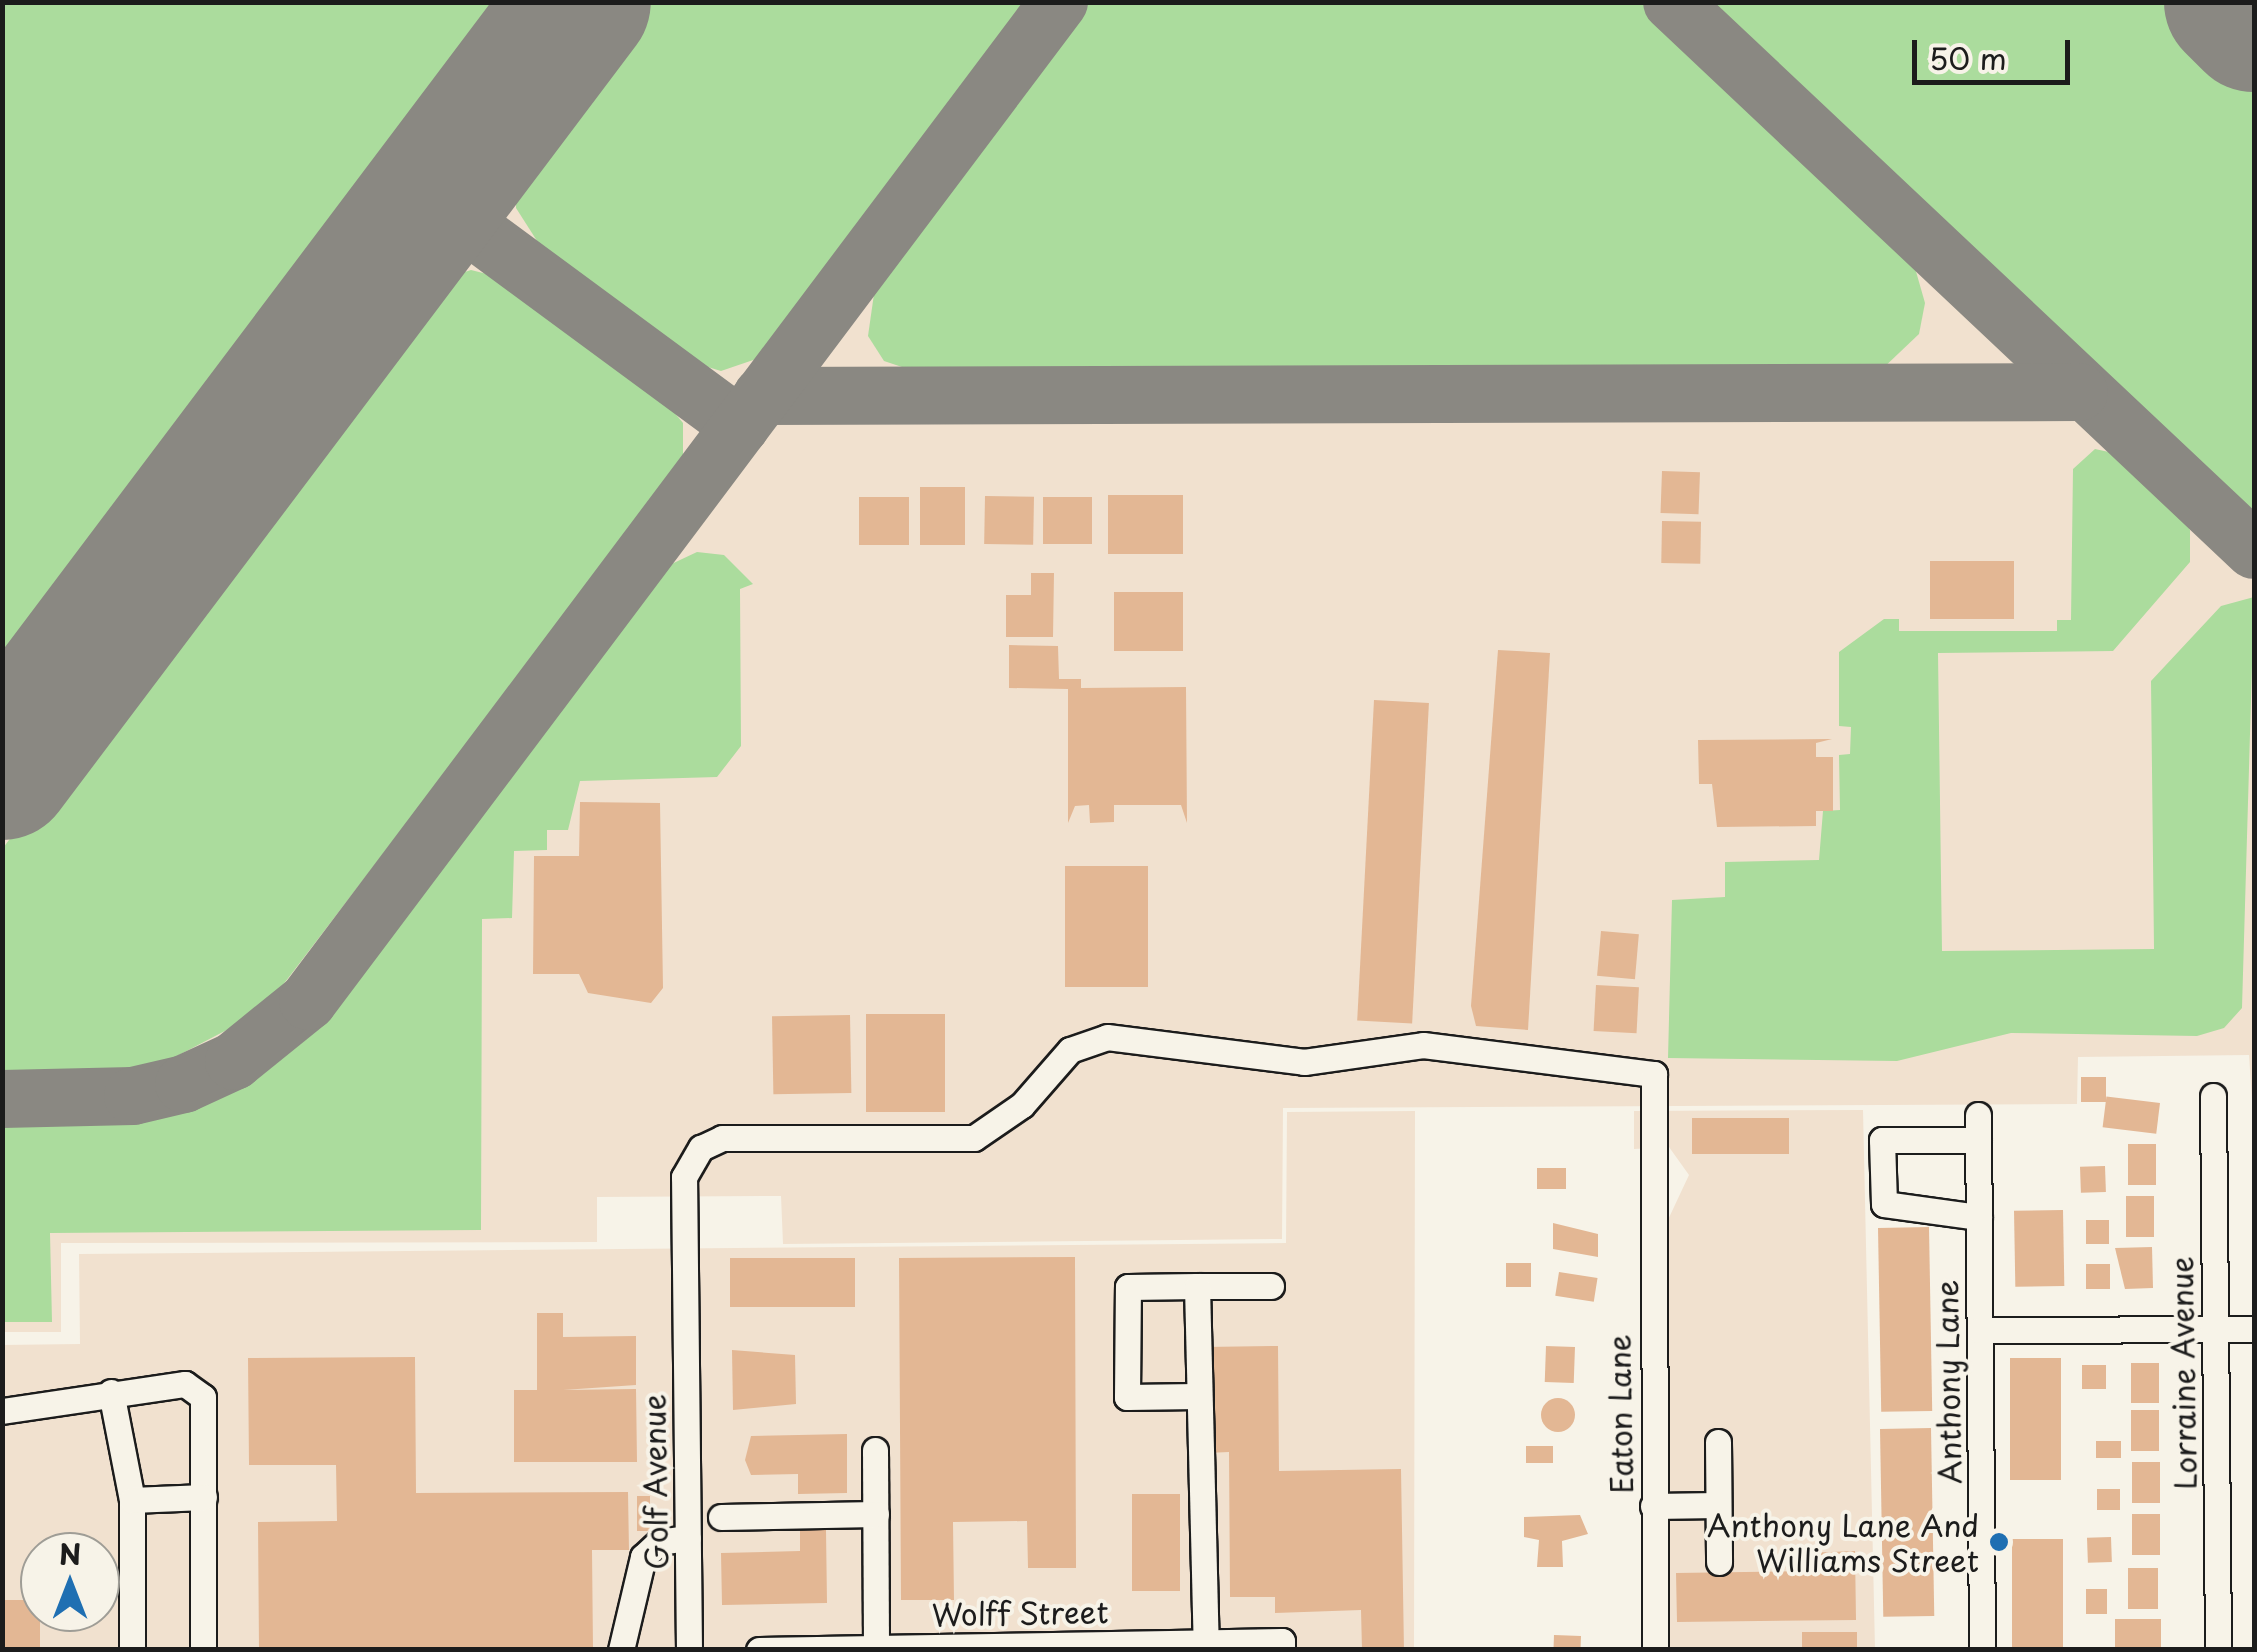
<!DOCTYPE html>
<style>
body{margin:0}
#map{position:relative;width:2257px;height:1652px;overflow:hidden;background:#f7f3e8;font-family:"Playpen Sans",sans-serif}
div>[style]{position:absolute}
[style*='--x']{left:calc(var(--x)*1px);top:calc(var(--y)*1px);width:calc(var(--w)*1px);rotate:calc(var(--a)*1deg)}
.built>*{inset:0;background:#f1e1cf}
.green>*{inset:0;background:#abdc9d}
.taxiway>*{height:58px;margin:-29px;padding:0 29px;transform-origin:29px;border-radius:29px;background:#8a8882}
.runway>*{height:142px;margin:-71px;padding:0 71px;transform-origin:71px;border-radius:71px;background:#8a8882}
.building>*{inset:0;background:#e3b794;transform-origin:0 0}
.round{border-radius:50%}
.roads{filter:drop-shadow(2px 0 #1c1c1c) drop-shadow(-2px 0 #1c1c1c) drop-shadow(0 2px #1c1c1c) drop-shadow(0 -2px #1c1c1c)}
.minor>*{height:25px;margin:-12.5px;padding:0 12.5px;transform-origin:12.5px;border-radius:12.5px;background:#f7f3e8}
.dots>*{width:28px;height:28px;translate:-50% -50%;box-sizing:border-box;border:5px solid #f7f3e8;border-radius:50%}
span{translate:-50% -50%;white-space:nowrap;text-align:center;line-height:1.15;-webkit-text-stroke:8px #f7f3e8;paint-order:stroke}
.street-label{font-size:30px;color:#1c1c1c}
.poi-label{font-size:30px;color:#1c1c1c}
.right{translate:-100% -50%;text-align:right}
.frame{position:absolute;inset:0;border:5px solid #1c1c1c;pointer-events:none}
.north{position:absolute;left:20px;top:1532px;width:100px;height:100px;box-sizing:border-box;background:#f7f3e8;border:2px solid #9f9d96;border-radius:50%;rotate:0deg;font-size:28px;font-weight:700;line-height:40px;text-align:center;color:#1c1c1c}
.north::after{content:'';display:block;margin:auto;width:35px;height:45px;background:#1f6fb2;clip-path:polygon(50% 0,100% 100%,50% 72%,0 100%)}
.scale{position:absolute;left:1912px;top:40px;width:158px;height:45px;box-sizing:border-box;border:5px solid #1c1c1c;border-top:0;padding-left:12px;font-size:30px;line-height:35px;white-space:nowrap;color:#1c1c1c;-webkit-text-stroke:8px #f7f3e8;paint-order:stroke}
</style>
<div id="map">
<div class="built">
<div style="clip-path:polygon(3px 3px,2254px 3px,2254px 1131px,2249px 1055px,2078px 1057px,2077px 1104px,1283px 1108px,1282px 1239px,783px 1244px,781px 1196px,597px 1197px,597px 1242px,61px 1243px,61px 1332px,3px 1332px)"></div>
<div style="clip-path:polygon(1863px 1110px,1875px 1649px,1666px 1649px,1666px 1224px,1689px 1175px,1669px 1147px,1634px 1149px,1634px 1111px)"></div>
<div style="clip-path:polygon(evenodd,1415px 1111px,1414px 1649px,3px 1649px,2px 1345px,80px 1344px,79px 1254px,1286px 1243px,1287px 1112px,1415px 1111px,40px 1552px,100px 1552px,100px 1612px,40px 1612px,40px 1552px)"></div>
</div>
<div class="green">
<div style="clip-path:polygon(3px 2px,518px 3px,3px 687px,2px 3px)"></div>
<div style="clip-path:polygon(638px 2px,1028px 2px,1028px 3px,762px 357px,721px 371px,698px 364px,539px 244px,516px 208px,517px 163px)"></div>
<div style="clip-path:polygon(1643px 2px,1913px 261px,1925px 303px,1919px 334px,1879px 372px,923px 374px,884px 361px,868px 336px,875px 287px,1089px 3px)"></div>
<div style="clip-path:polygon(1713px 3px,2169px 3px,2254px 83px,2254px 512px)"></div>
<div style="clip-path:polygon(471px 270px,503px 278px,664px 400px,683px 423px,683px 461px,263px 1011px,156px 1067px,3px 1076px,3px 848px,427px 284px)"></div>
<div style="clip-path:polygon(2095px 449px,2118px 454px,2177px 509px,2190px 530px,2190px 562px,2113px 651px,1938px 653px,1942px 951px,2154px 949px,2151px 681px,2221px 606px,2254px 597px,2242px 1008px,2224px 1028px,2197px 1036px,2011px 1033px,1897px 1061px,1668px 1058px,1672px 900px,1725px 897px,1725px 862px,1819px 860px,1823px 811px,1840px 810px,1839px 755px,1850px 754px,1851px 727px,1839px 726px,1839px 652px,1884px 619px,1899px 619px,1899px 631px,2057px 631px,2057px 620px,2071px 620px,2073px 469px)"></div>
<div style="clip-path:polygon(697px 552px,724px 555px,753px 584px,740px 589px,741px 746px,717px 777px,580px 781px,568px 830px,547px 830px,547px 850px,514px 851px,512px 918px,482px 919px,481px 1230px,50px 1233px,52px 1322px,3px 1322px,3px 1124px,168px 1114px,271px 1067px,325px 1020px,663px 568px)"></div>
</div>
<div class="taxiway">
<div style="--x:1672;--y:2;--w:799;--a:43.28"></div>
<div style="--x:432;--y:199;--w:383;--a:36.4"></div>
<div style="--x:762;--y:396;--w:1317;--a:-0.17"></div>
<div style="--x:2;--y:1099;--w:131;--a:-1.3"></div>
<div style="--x:133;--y:1096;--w:52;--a:-13.2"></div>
<div style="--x:184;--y:1084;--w:55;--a:-24.7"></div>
<div style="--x:234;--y:1061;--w:95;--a:-39"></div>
<div style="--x:308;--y:1001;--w:1250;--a:-53.07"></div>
</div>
<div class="runway">
<div style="--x:2235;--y:2;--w:27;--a:45"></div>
<div style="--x:2;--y:769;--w:960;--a:-53"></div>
</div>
<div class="building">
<div style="left:1662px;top:471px;width:38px;height:42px;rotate:2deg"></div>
<div style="left:920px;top:487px;width:45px;height:58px"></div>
<div style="left:1108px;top:495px;width:75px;height:59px"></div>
<div style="left:985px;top:496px;width:49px;height:48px;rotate:1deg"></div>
<div style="left:909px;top:497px;width:48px;height:50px;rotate:90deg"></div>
<div style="left:1043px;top:497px;width:49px;height:47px"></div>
<div style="left:1662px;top:521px;width:39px;height:42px;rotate:1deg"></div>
<div style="left:1930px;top:561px;width:84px;height:58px"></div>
<div style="clip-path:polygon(1031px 573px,1054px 573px,1053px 637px,1006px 637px,1006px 595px,1031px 595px)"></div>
<div style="left:1114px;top:592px;width:69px;height:59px"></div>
<div style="clip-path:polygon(1009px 645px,1058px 646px,1059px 679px,1081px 679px,1081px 688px,1186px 687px,1187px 823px,1181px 805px,1114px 805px,1114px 822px,1090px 823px,1089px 805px,1075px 806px,1068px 823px,1068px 689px,1009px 688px)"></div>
<div style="clip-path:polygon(1498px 650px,1550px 653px,1528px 1030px,1476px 1026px,1471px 1006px)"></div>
<div style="left:1374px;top:700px;width:55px;height:321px;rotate:3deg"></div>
<div style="clip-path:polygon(1832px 739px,1816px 743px,1816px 757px,1833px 757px,1833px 811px,1816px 811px,1816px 826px,1717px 827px,1712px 784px,1699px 784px,1698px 740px)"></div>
<div style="clip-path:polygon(580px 802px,660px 803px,663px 988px,651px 1003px,588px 993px,579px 974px,533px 974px,534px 856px,579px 856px)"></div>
<div style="left:1065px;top:866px;width:83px;height:121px"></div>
<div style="left:1601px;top:931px;width:38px;height:45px;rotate:5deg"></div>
<div style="left:1596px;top:985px;width:43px;height:46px;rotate:3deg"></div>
<div style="left:866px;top:1014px;width:79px;height:98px"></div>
<div style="left:850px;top:1015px;width:78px;height:78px;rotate:89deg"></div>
<div style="left:2081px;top:1077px;width:25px;height:25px"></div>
<div style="left:2160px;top:1103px;width:31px;height:54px;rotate:97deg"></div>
<div style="left:1789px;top:1118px;width:36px;height:97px;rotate:90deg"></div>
<div style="left:2128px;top:1144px;width:28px;height:41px"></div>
<div style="left:2105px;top:1166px;width:26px;height:25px;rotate:88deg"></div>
<div style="left:1566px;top:1168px;width:21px;height:29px;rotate:90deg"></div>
<div style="left:2126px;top:1196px;width:28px;height:41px"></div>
<div style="left:2063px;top:1210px;width:76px;height:49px;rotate:89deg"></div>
<div style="left:2086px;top:1220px;width:23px;height:24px"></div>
<div style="clip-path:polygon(1553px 1223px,1598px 1234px,1598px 1257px,1553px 1249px)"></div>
<div style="left:1929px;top:1227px;width:184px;height:51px;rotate:89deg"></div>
<div style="clip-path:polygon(2152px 1247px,2153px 1288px,2125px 1289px,2115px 1248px)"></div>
<div style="clip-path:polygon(1075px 1257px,1076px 1568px,1028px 1568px,1027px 1521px,953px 1522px,954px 1600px,901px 1600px,899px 1258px)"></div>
<div style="left:730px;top:1258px;width:125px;height:49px"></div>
<div style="left:1506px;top:1263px;width:25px;height:24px"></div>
<div style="left:2086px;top:1264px;width:24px;height:25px"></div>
<div style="left:1559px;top:1272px;width:39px;height:24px;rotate:9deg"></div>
<div style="clip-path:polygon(537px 1313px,563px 1313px,563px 1337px,636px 1336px,636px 1385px,563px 1390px,636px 1389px,637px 1462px,514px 1462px,514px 1390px,537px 1390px)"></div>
<div style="clip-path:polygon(1278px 1346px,1279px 1471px,1401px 1469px,1404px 1650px,1362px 1650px,1361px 1610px,1275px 1613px,1275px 1597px,1230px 1597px,1229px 1452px,1206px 1453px,1205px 1347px)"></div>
<div style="left:1546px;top:1346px;width:29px;height:36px;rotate:2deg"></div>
<div style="clip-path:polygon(732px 1350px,795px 1355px,796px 1404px,733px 1410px)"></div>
<div style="clip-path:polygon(415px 1357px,416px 1493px,628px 1492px,629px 1550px,592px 1550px,593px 1649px,259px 1650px,258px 1522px,337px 1521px,336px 1465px,249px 1465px,248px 1358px)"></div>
<div style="left:2061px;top:1358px;width:122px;height:51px;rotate:90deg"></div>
<div style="left:2131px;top:1363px;width:28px;height:40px"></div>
<div style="left:2082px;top:1365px;width:24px;height:24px"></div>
<div class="round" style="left:1541px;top:1398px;width:34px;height:34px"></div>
<div style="left:2131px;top:1410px;width:28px;height:41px"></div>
<div style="left:1931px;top:1428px;width:188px;height:51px;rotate:89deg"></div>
<div style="clip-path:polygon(847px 1434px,847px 1493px,798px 1494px,798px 1474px,751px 1475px,745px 1460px,751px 1436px)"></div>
<div style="left:2096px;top:1441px;width:25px;height:17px"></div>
<div style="left:1526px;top:1446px;width:27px;height:17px"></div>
<div style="left:2132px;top:1462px;width:28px;height:41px"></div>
<div style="left:2097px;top:1489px;width:23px;height:21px"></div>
<div style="left:1132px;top:1494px;width:48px;height:97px"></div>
<div style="left:637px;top:1496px;width:13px;height:35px"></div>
<div style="left:2160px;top:1514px;width:41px;height:28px;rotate:90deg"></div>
<div style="clip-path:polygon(1580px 1515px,1588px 1534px,1562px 1541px,1563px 1567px,1537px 1567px,1539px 1540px,1524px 1537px,1524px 1517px)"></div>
<div style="clip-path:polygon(800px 1530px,826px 1530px,827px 1603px,722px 1605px,721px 1553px,800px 1551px)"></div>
<div style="left:2111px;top:1537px;width:25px;height:24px;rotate:88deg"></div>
<div style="left:2012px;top:1539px;width:51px;height:111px"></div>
<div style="clip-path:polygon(1855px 1551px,1856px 1620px,1677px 1622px,1676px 1573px,1806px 1571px,1806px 1553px)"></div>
<div style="left:2128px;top:1568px;width:30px;height:41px"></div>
<div style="left:2086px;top:1589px;width:21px;height:25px"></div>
<div style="left:2px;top:1600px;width:38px;height:50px"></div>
<div style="left:2161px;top:1619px;width:29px;height:46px;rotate:90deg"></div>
<div style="left:1802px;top:1632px;width:55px;height:18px"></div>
<div style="left:1554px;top:1635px;width:27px;height:15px;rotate:2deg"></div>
</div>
<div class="roads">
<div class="minor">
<div style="--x:2213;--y:1096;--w:554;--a:89.48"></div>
<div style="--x:1978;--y:1115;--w:535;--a:89.57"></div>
<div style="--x:1978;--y:1140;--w:96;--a:180"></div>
<div style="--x:1882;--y:1140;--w:64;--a:88.2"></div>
<div style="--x:1884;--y:1204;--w:96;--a:7.8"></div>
<div style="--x:1197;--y:1286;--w:74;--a:0"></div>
<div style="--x:1980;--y:1330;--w:274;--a:-0.2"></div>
<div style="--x:111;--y:1392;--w:110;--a:79"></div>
<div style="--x:132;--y:1500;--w:150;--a:90"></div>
<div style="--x:1197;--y:1396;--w:70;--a:179.2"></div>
<div style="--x:1127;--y:1397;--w:110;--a:-89.5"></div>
<div style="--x:1128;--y:1287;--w:69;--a:-0.8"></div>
<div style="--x:1197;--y:1286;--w:364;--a:88.6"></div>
<div style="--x:2;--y:1411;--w:185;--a:-8.4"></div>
<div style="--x:185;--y:1384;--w:22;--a:36"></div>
<div style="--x:203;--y:1397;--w:253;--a:90"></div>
<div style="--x:1718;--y:1442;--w:120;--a:89.5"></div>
<div style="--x:875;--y:1450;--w:198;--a:89.7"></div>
<div style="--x:132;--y:1500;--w:72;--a:-2.4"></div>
<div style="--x:1653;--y:1506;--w:65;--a:-0.9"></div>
<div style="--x:721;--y:1517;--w:155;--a:-1.1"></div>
<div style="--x:621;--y:1650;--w:96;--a:-76.7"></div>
<div style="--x:643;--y:1557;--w:22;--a:-43"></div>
<div style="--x:659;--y:1542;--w:29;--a:-8"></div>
<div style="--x:689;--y:1650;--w:473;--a:-90.6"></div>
<div style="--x:684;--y:1177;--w:34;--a:-60"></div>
<div style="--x:701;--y:1148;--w:23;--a:-25"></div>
<div style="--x:722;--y:1138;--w:252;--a:0"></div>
<div style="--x:974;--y:1138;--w:58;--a:-34.5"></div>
<div style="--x:1022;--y:1105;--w:73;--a:-48.9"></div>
<div style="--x:1070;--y:1050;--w:39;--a:-19"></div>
<div style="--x:1107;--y:1037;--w:199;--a:7.2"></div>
<div style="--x:1304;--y:1062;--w:120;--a:-8.1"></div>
<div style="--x:1423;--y:1045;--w:233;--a:7.2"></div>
<div style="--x:1654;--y:1074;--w:576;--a:89.9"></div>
<div style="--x:759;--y:1650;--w:523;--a:-0.99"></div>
<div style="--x:1282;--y:1641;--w:9;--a:90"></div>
</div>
</div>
<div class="dots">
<div style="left:1999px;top:1542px;background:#1f6fb2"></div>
</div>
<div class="street-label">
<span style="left:2183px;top:1373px;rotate:-91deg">Lorraine Avenue</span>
<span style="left:1948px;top:1382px;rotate:-91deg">Anthony Lane</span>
<span style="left:1620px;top:1414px;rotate:-91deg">Eaton Lane</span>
<span style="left:655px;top:1482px;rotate:-91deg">Golf Avenue</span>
<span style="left:1020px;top:1613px;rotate:-1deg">Wolff Street</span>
</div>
<div class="poi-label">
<span class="right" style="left:1979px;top:1542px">Anthony Lane And<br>Williams Street</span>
</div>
<div class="frame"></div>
<div class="north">N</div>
<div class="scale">50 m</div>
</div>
